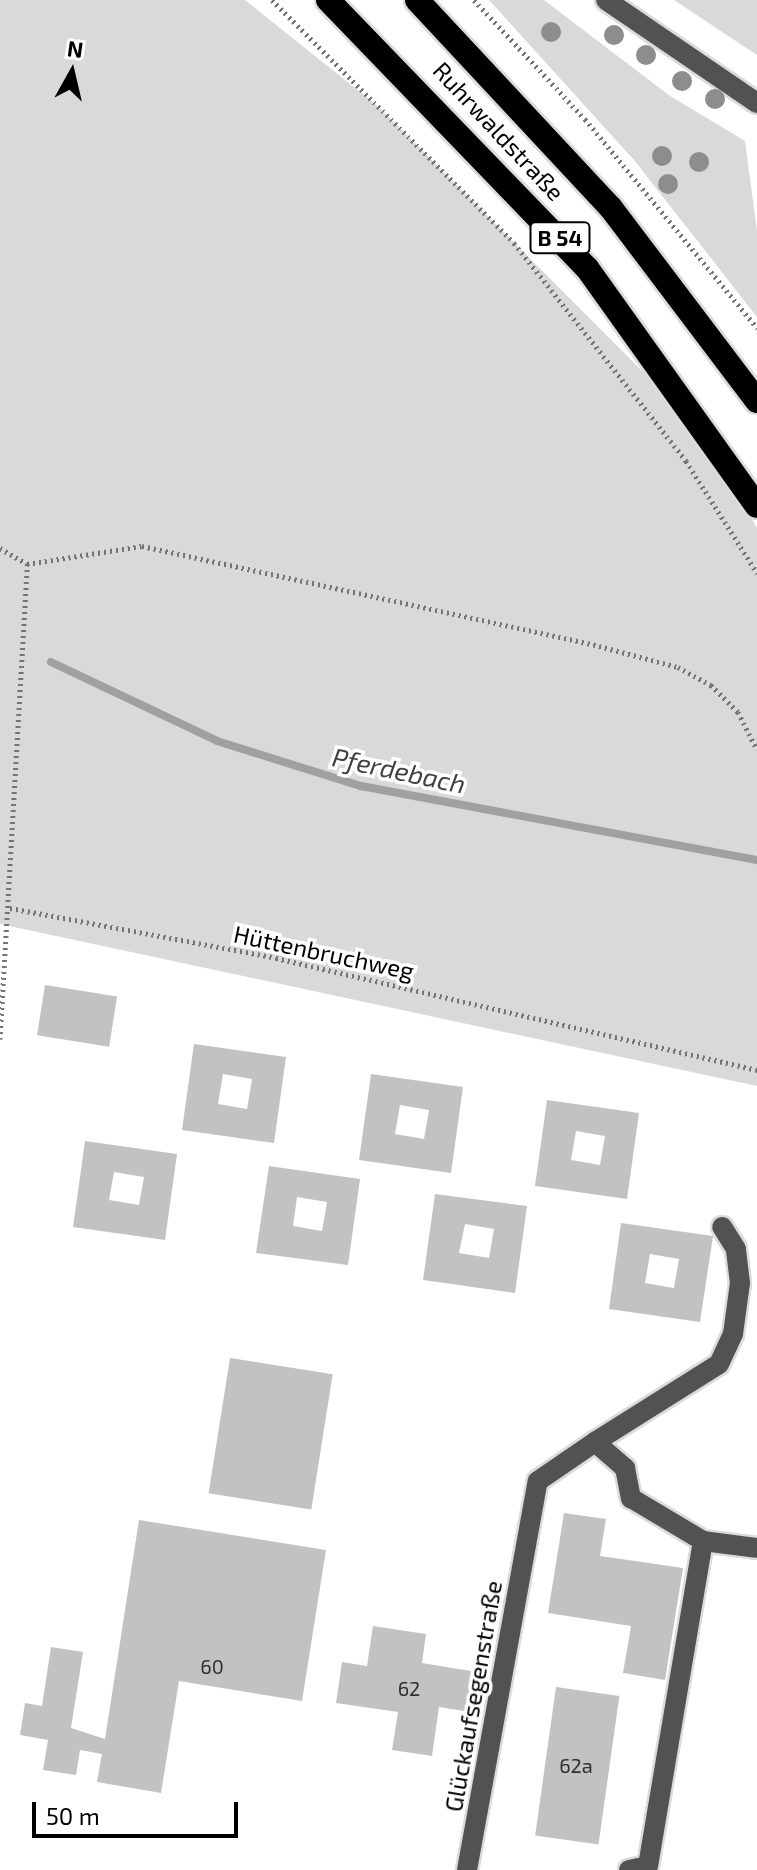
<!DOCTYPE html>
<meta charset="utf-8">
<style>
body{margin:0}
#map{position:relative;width:757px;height:1870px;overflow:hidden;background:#fff;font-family:"Exo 2",sans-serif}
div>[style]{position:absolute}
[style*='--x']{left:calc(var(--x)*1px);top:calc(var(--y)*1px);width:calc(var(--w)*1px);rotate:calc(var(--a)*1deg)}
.green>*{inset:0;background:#d9d9d9}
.stream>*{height:8px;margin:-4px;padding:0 4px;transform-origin:4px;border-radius:4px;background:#a0a0a0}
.building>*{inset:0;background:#c2c2c2;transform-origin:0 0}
.path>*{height:5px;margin-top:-2.5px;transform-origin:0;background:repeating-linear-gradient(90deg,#747474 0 2px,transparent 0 6px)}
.roads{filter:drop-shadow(2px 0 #dbdbdb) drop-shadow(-2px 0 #dbdbdb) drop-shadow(0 2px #dbdbdb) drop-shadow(0 -2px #dbdbdb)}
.minor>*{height:20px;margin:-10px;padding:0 10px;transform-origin:10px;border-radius:10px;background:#525252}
.highway>*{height:24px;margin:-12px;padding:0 12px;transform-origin:12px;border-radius:12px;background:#000}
.trees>*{width:20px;height:20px;margin:-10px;border-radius:50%;background:#8d8d8d}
span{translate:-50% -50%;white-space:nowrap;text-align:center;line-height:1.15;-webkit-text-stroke:7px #fff;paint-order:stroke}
.number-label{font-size:20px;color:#303030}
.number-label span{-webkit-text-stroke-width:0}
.shield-label span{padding:2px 6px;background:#fff;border:2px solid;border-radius:6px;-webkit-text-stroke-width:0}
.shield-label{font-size:22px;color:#000;font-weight:700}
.street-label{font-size:24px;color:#000}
.water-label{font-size:26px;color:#414141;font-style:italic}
.north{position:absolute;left:32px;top:32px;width:80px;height:80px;-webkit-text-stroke:6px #fff;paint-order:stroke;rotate:8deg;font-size:22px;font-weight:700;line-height:32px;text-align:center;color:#000}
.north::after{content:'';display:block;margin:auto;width:28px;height:36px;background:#000;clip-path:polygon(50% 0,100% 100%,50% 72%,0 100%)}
.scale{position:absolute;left:32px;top:1802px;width:206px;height:36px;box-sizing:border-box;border:4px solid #000;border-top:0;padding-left:10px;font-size:24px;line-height:28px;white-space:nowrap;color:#000;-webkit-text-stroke:6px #fff;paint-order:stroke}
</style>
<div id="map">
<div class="green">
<div style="clip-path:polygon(0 0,245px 0,380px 108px,697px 426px,757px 528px,757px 1086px,0 924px)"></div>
<div style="clip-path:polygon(489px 0,544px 0,670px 96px,745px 141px,757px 231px,757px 317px,634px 160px)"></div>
<div style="clip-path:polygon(674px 0,757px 0,757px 55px)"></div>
</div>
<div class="stream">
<div style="--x:51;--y:662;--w:184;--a:25.4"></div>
<div style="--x:217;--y:741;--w:151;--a:17.4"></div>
<div style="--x:361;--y:786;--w:403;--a:10.6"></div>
</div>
<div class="building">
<div style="left:45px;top:985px;width:73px;height:51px;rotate:9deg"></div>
<div style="clip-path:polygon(evenodd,194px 1044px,286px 1057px,274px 1143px,182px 1130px,194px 1044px,223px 1074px,252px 1079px,247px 1109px,218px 1104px,223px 1074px)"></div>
<div style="clip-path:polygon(evenodd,371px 1074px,463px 1087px,451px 1173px,359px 1160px,371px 1074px,400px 1105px,429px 1110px,424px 1139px,395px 1134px,400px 1105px)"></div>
<div style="clip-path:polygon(evenodd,547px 1100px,639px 1113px,627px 1199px,535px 1186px,547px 1100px,576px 1131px,605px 1136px,600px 1165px,571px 1160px,576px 1131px)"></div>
<div style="clip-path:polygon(evenodd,85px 1141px,177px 1154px,165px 1240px,73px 1227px,85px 1141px,114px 1172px,144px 1177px,139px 1205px,109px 1200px,114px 1172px)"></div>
<div style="clip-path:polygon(evenodd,269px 1166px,360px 1179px,348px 1265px,256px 1253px,269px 1166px,297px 1197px,327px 1202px,322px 1231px,293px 1226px,297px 1197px)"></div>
<div style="clip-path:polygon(evenodd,435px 1194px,527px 1206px,515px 1293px,423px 1280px,435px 1194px,465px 1224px,494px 1229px,489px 1258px,459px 1253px,465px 1224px)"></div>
<div style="clip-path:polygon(evenodd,621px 1223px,713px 1236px,700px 1322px,609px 1309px,621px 1223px,650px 1254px,679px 1259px,674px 1288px,645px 1283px,650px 1254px)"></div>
<div style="left:230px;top:1358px;width:104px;height:137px;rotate:9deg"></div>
<div style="clip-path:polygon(564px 1513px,606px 1519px,600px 1556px,683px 1568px,665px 1680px,623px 1673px,631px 1626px,548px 1613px)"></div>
<div style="clip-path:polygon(139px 1520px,326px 1550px,302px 1701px,179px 1681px,161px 1793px,97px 1782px,102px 1754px,80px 1750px,76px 1775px,43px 1770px,48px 1740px,20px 1735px,25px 1703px,42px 1706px,51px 1647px,83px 1652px,71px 1728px,105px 1739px)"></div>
<div style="clip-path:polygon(373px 1626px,426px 1634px,422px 1663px,483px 1673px,477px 1713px,439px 1707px,432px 1756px,392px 1750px,398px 1712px,336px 1703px,342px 1662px,367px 1666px)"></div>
<div style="left:556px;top:1687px;width:64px;height:150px;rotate:8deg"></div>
</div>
<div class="path">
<div style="--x:272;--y:0;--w:343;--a:45.1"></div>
<div style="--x:514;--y:243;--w:278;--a:51.7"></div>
<div style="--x:686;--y:461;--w:133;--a:57.6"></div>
<div style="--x:474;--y:0;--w:163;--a:47"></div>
<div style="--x:585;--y:119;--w:271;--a:50.5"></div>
<div style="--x:0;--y:548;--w:31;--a:31"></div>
<div style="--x:27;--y:564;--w:116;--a:-8.9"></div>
<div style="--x:142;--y:546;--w:468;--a:12.3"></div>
<div style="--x:599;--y:646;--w:82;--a:14.9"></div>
<div style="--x:678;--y:667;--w:38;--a:29"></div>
<div style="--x:711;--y:685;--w:38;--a:45"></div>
<div style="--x:738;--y:712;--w:42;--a:63.4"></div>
<div style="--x:10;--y:908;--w:271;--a:10.6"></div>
<div style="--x:276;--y:958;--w:494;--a:13.1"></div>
<div style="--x:0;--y:1039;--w:476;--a:-86.7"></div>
</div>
<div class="roads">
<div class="minor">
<div style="--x:606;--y:0;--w:183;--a:34.3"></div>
<div style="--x:595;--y:1442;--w:146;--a:-32.2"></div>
<div style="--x:719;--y:1364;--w:33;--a:-65"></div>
<div style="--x:733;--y:1334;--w:51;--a:-82.2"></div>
<div style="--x:740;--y:1283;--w:34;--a:-97"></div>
<div style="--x:736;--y:1249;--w:26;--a:-122"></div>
<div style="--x:467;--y:1870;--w:395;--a:-79.7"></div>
<div style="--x:538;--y:1481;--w:69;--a:-34.4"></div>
<div style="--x:595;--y:1442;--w:40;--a:41"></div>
<div style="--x:625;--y:1468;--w:31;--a:79"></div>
<div style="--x:631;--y:1498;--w:84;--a:30.8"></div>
<div style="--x:629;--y:1870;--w:19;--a:-12"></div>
<div style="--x:648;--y:1866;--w:330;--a:-80.4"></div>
<div style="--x:703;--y:1541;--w:54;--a:7.4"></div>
</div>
<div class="highway">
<div style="--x:328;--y:0;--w:373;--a:46"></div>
<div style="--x:587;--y:268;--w:292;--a:54.5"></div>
<div style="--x:417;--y:0;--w:284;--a:47"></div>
<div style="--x:611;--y:208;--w:242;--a:52.9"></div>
</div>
</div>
<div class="trees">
<div style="left:551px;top:32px"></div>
<div style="left:614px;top:35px"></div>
<div style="left:646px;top:55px"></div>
<div style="left:682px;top:81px"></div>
<div style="left:715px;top:99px"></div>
<div style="left:662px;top:156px"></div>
<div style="left:699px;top:162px"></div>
<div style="left:668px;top:184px"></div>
</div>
<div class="number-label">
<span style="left:212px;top:1666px">60</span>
<span style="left:409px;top:1688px">62</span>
<span style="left:576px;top:1765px">62a</span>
</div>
<div class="shield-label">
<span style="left:560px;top:238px">B 54</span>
</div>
<div class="street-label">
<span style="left:499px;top:131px;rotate:47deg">Ruhrwaldstraße</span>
<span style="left:324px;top:952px;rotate:12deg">Hüttenbruchweg</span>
<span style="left:473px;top:1696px;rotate:-80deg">Glückaufsegenstraße</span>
</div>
<div class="water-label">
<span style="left:399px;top:770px;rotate:12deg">Pferdebach</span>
</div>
<div class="north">N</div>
<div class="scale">50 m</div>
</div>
